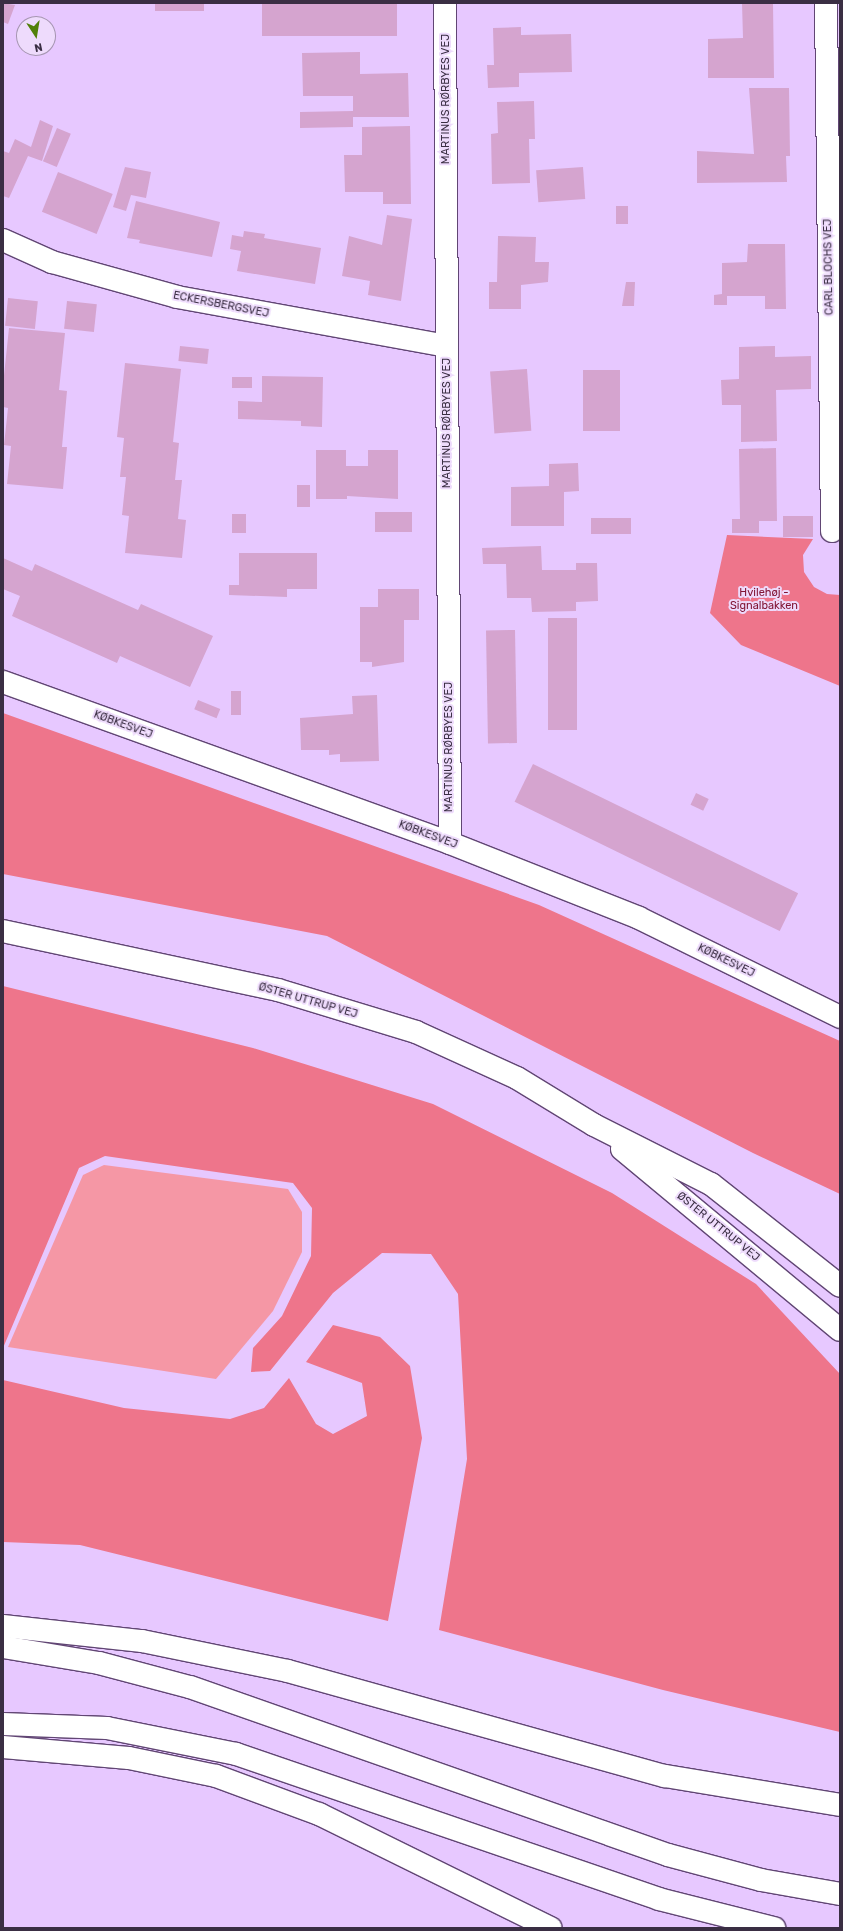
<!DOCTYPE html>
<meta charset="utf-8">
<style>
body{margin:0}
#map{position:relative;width:843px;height:1931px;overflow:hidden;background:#e7c8ff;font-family:Rubik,sans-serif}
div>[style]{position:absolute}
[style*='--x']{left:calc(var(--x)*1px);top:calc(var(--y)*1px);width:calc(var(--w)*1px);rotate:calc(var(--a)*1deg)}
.green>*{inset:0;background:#f597a5}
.forest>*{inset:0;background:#ee758b}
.building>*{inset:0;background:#d5a4cf;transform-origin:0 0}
.roads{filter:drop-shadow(1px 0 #614674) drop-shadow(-1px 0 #614674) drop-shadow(0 1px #614674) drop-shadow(0 -1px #614674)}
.minor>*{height:22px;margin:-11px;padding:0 11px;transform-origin:11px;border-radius:11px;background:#fff}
.tertiary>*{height:22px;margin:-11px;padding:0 11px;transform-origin:11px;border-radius:11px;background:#fff}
.motorway>*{height:22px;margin:-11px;padding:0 11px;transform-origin:11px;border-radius:11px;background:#fff}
span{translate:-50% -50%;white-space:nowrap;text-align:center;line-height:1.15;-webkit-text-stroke:4px #eedbfc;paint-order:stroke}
.street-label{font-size:11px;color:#3a2e43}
.park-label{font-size:11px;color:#821535}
.frame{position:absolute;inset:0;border:4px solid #3a2e43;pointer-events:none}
.north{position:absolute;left:16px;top:16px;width:40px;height:40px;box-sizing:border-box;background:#eedbfc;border:1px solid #a696b2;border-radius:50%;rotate:168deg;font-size:11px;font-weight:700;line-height:16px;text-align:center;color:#3a2e43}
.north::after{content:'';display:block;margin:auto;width:14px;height:18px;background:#528009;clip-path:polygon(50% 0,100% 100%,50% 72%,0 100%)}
</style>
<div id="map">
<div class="green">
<div style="clip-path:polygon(104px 1165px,288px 1189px,302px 1212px,302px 1252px,273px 1311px,216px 1379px,8px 1347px,83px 1175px)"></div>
</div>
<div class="forest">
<div style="clip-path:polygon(727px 535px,813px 539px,803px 555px,804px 572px,814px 587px,827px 594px,840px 595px,840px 686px,741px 645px,710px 613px)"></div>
<div style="clip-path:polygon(3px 713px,539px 905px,840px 1041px,840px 1194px,753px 1153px,327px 936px,3px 874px)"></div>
<div style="clip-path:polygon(3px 986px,253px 1048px,433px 1104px,612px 1193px,756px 1284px,840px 1374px,840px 1732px,663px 1690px,439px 1630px,467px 1459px,458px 1294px,431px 1254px,382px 1253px,333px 1293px,270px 1371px,251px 1372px,253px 1348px,282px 1316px,311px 1256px,312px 1208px,293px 1183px,105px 1156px,79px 1168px,3px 1348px)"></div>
<div style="clip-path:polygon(333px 1325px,380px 1337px,410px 1366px,422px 1438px,388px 1621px,80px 1545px,3px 1542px,3px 1380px,124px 1408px,230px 1419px,264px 1408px,289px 1378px,316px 1424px,333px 1434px,367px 1416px,362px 1383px,306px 1362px)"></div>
</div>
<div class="building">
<div style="clip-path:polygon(3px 3px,15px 5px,8px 24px,3px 22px)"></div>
<div style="left:155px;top:3px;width:49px;height:8px"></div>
<div style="left:262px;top:3px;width:135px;height:33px"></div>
<div style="clip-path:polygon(742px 3px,773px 3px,774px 78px,708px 78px,708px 39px,743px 38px)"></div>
<div style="clip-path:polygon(521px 27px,521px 35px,571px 34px,572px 72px,519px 73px,519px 87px,488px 88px,487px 65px,494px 65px,493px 28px)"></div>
<div style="clip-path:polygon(360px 52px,360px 74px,408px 73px,409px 117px,353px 117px,353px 127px,300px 128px,300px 112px,353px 111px,353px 96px,303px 96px,302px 53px)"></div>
<div style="clip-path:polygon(749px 88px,789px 88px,790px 156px,786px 156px,787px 182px,697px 183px,697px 151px,754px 154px)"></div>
<div style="clip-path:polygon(534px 101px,535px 139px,529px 139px,530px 183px,492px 184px,491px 134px,498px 133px,497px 102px)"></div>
<div style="clip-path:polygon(40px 120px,53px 126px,42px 161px,28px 156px,9px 198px,3px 196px,3px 151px,9px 153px,15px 139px,31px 147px)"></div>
<div style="clip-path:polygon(410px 126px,411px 204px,383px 204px,383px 192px,345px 192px,344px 155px,362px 155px,362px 127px)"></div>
<div style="left:57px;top:128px;width:15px;height:36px;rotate:23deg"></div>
<div style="clip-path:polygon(125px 167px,151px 172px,146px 198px,131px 195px,126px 211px,113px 207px)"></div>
<div style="left:583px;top:167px;width:32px;height:47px;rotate:86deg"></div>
<div style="left:58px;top:172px;width:59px;height:43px;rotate:22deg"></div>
<div style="clip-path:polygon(136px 201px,220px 222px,212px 257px,139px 243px,140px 240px,127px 238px)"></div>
<div style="left:616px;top:206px;width:12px;height:18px"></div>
<div style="clip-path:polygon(387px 215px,412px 219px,401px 301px,368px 295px,370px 281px,342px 276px,349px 236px,382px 245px)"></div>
<div style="clip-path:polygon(244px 231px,265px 234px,264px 238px,321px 248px,315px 284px,237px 271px,241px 251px,230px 249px,232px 235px,243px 237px)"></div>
<div style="clip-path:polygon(498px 236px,536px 237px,535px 262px,549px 262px,548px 282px,521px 285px,521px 309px,489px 309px,489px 282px,497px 282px)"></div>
<div style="clip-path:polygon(748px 244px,785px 244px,786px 309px,765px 309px,765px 296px,727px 296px,727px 305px,714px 305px,714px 295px,722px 294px,722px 263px,747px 262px)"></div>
<div style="clip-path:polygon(626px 282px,635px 282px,634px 306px,622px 306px)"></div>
<div style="left:8px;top:298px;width:30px;height:28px;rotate:6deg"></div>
<div style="left:67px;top:301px;width:30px;height:28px;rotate:6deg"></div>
<div style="clip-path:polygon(9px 328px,65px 333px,59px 390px,67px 391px,62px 447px,67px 447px,63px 489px,7px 484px,11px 446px,4px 445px,8px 408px,3px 407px,3px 385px)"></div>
<div style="left:180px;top:346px;width:29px;height:15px;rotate:6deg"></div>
<div style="clip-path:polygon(775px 346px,775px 357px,811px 356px,811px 389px,776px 390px,777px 441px,741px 442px,741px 405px,722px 405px,721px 380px,739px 379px,739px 347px)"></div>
<div style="clip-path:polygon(125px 363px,181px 369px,173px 442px,179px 443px,175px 480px,182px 480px,178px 519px,186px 520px,182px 558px,125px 553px,129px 516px,122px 515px,126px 477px,120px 477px,124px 438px,117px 437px)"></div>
<div style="left:527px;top:369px;width:62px;height:37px;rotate:86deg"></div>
<div style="left:583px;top:370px;width:37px;height:61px"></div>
<div style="clip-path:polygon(262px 376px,323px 377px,322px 427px,301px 426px,301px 421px,238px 419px,238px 401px,262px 402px)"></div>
<div style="left:232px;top:377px;width:20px;height:11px"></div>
<div style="clip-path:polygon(776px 448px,777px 521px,759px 521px,759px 533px,732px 533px,732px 519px,740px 519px,739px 449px)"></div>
<div style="clip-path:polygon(316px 450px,346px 450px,346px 466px,368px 466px,368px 450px,398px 450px,398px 499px,347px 496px,347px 499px,316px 499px)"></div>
<div style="clip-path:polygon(578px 463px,579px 491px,564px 492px,564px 526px,511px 526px,511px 487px,549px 486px,549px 464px)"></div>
<div style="left:310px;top:485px;width:22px;height:13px;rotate:90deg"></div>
<div style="left:412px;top:512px;width:20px;height:37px;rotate:90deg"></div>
<div style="left:232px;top:514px;width:14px;height:19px"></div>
<div style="left:783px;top:516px;width:30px;height:21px"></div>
<div style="left:631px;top:518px;width:16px;height:40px;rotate:90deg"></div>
<div style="clip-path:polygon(541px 546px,542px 570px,576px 570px,576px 563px,597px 563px,598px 601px,576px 602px,576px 611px,532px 612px,531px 598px,507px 598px,506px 564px,483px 564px,482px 548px)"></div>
<div style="clip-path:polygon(239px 553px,317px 553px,317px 589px,287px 589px,287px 597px,229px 595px,229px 585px,239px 585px)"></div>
<div style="clip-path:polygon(3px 558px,32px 571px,35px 564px,138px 610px,141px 604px,213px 636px,190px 687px,120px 656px,117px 663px,12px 616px,20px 596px,3px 589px)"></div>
<div style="clip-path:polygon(378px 589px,419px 589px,419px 620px,404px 620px,404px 662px,372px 667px,372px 662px,360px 662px,360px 607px,378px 607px)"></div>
<div style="left:548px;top:618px;width:29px;height:112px"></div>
<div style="left:515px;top:630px;width:113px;height:29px;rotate:89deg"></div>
<div style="left:231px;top:691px;width:10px;height:24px"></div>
<div style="clip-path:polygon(377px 695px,379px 761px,340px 762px,340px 754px,329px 755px,329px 750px,301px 750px,300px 718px,353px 714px,352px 696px)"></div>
<div style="left:198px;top:700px;width:24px;height:10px;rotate:22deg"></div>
<div style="left:533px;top:764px;width:295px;height:42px;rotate:26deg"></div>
<div style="left:696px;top:793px;width:14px;height:13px;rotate:25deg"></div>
</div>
<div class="roads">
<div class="minor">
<div style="--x:445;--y:3;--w:840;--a:89.66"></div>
<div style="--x:826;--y:3;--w:528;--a:89.35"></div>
<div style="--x:3;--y:240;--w:54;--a:24.2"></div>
<div style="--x:52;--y:262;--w:130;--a:15.6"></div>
<div style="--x:177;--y:297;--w:273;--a:10.3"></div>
<div style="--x:3;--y:682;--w:475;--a:19.8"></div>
<div style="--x:450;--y:843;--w:203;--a:21.6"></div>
<div style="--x:639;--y:918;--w:224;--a:26.2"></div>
</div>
<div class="tertiary">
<div style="--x:3;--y:931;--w:281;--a:12.1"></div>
<div style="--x:278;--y:990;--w:144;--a:16.9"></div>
<div style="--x:416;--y:1032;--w:111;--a:24.5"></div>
<div style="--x:517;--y:1078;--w:90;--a:31.4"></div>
<div style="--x:594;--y:1125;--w:131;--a:26.8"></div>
<div style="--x:711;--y:1184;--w:164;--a:38.3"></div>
<div style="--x:622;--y:1149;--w:283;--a:39.7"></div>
</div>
<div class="motorway">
<div style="--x:3;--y:1626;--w:140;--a:6.2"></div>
<div style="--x:142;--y:1641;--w:149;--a:11.6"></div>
<div style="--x:288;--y:1671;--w:391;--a:15.6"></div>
<div style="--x:665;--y:1776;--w:177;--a:9.4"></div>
<div style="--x:3;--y:1647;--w:97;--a:9.5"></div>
<div style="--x:99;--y:1663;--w:94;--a:14.8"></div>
<div style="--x:190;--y:1687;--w:507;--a:19.36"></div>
<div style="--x:668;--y:1855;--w:96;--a:15"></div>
<div style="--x:761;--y:1880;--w:80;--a:10"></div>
<div style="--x:3;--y:1724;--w:104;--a:2.2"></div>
<div style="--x:107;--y:1728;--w:132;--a:11.4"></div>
<div style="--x:236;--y:1754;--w:447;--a:18.9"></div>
<div style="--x:659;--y:1899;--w:119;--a:14.2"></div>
<div style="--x:3;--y:1747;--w:126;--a:5"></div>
<div style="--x:129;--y:1758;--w:89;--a:11.7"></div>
<div style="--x:216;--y:1776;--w:110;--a:20.3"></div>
<div style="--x:319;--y:1814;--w:258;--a:26.2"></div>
</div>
</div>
<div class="street-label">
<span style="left:446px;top:99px;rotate:-90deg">MARTINUS RØRBYES VEJ</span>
<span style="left:829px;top:267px;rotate:-91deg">CARL BLOCHS VEJ</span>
<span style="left:221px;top:305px;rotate:11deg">ECKERSBERGSVEJ</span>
<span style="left:447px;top:423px;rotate:-90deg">MARTINUS RØRBYES VEJ</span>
<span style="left:123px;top:725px;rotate:20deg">KØBKESVEJ</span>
<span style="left:449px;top:747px;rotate:-90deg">MARTINUS RØRBYES VEJ</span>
<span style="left:428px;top:835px;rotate:20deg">KØBKESVEJ</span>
<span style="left:726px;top:961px;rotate:26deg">KØBKESVEJ</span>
<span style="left:308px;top:1001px;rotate:16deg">ØSTER UTTRUP VEJ</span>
<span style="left:718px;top:1227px;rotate:39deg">ØSTER UTTRUP VEJ</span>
</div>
<div class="park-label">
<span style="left:764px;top:600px">Hvilehøj -<br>Signalbakken</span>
</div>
<div class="frame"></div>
<div class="north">N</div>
</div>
